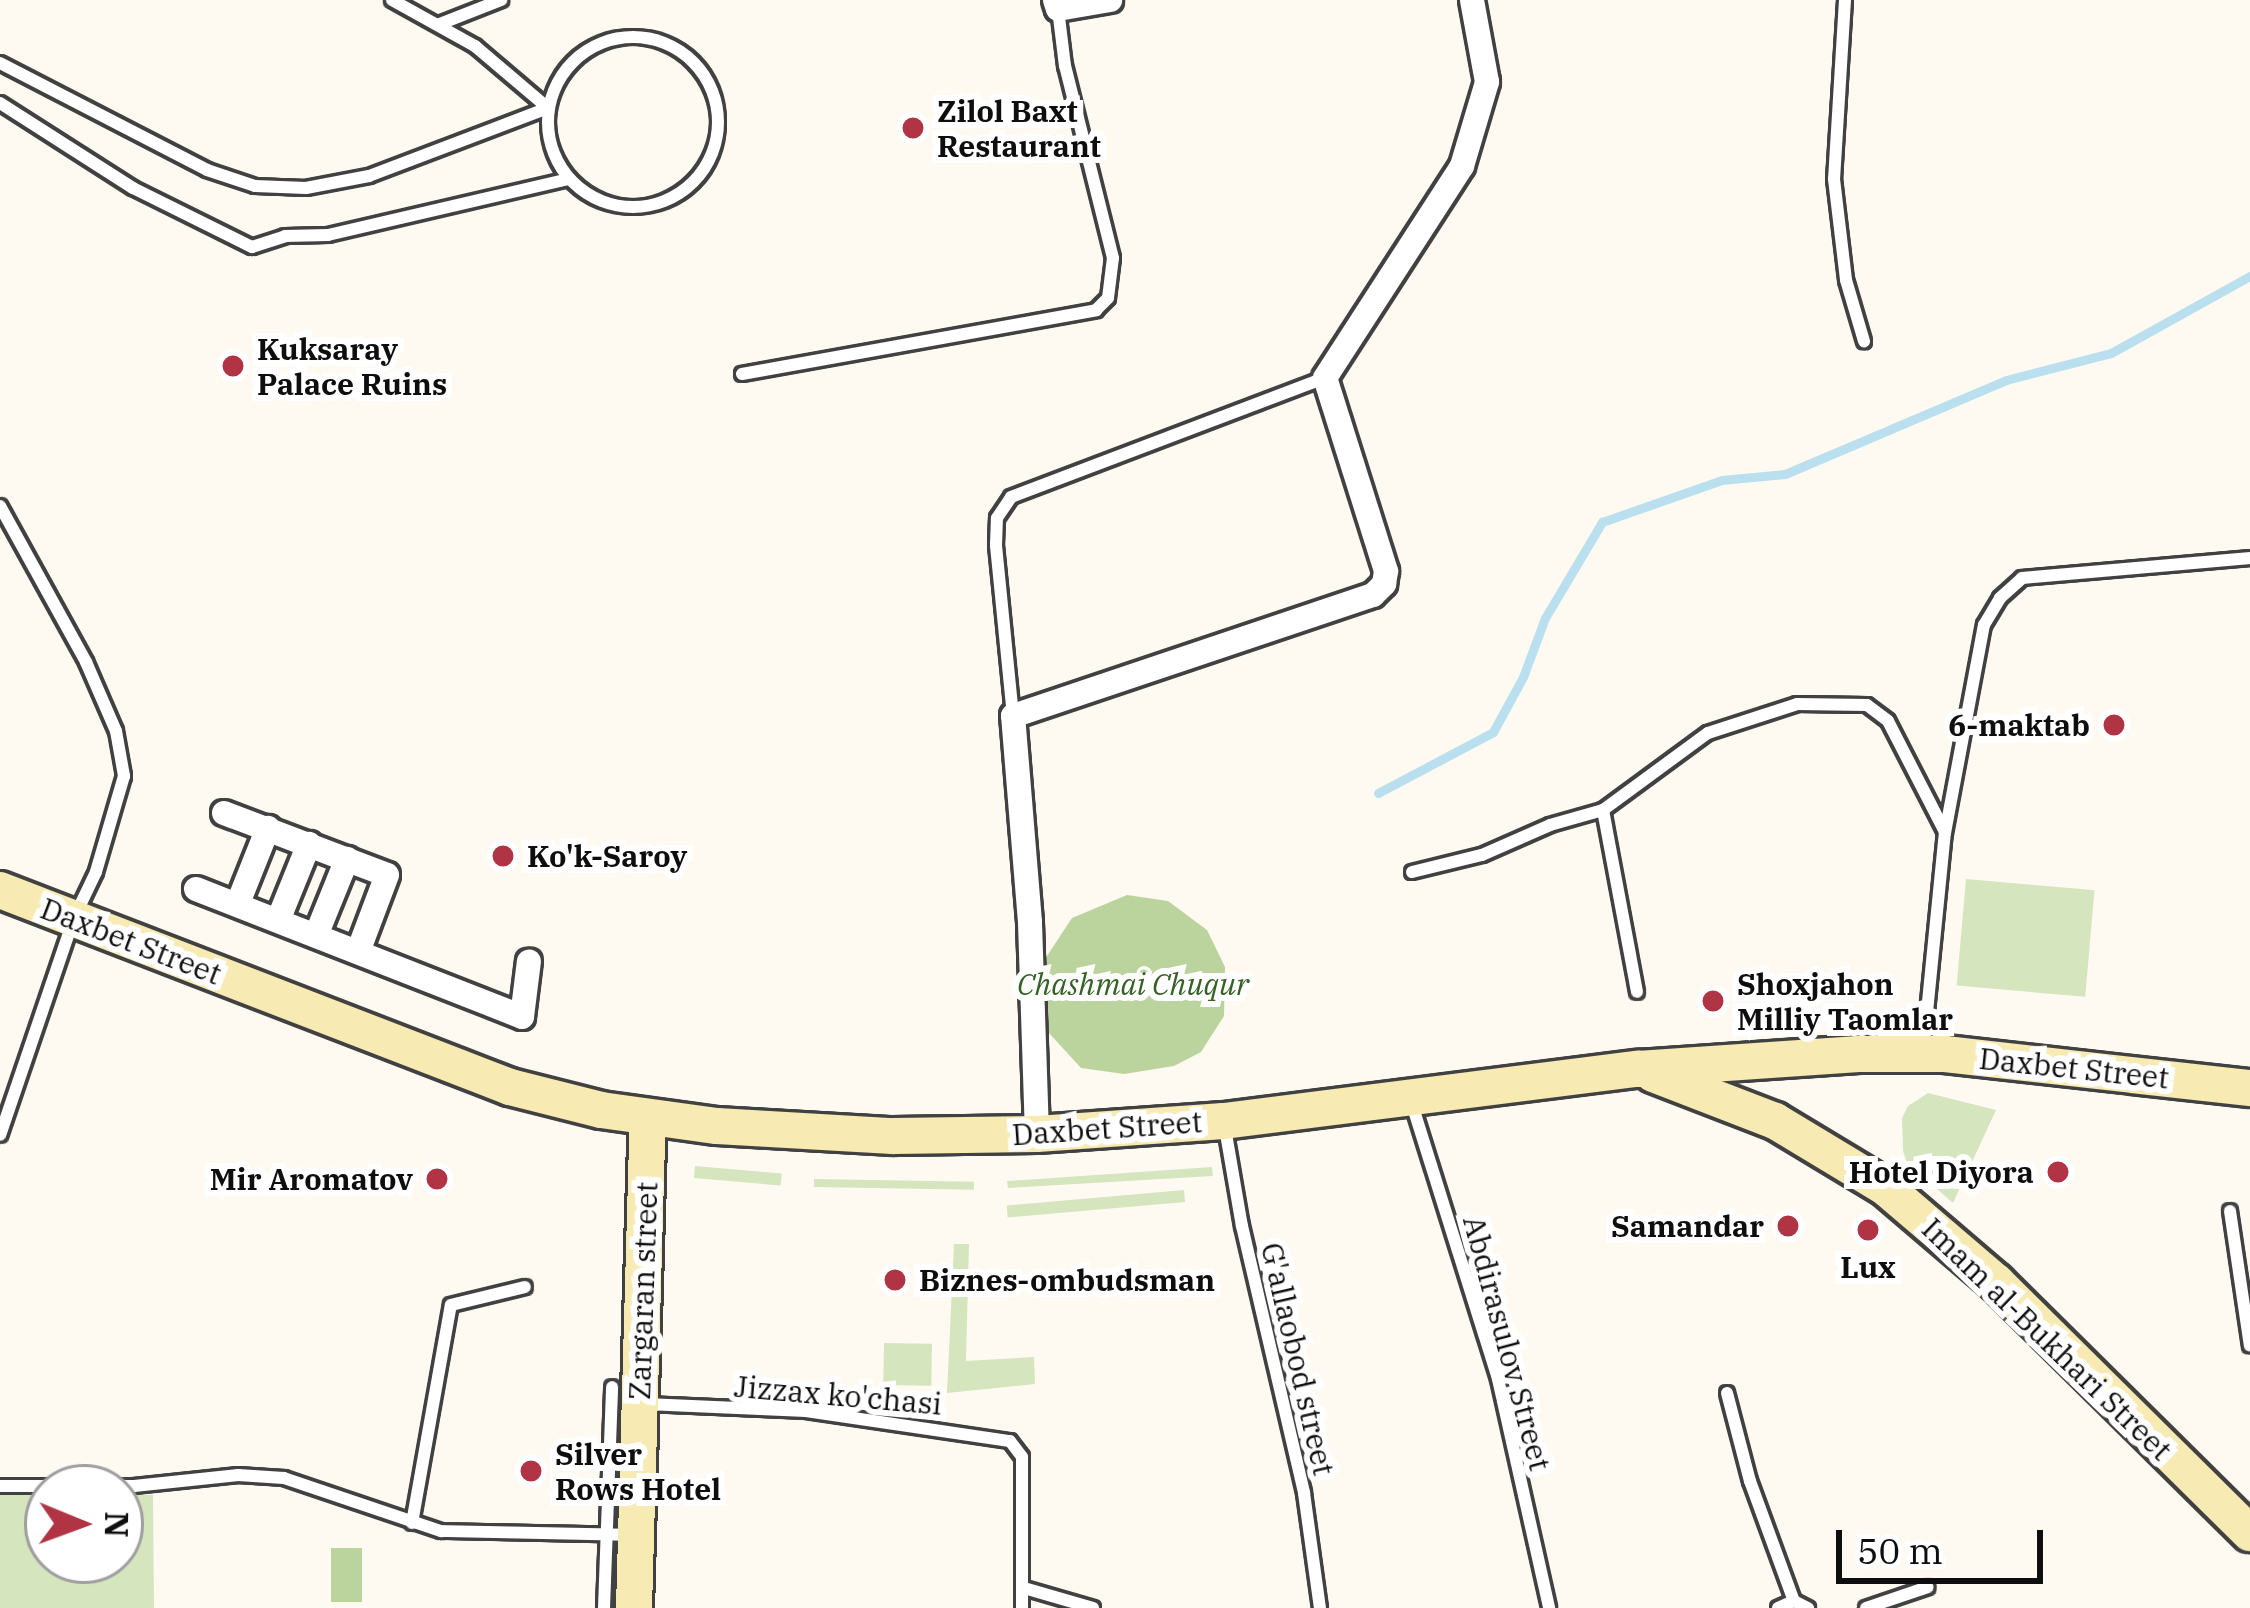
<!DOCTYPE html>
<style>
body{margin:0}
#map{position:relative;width:2250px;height:1608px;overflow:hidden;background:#fefaf1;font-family:"IBM Plex Serif",serif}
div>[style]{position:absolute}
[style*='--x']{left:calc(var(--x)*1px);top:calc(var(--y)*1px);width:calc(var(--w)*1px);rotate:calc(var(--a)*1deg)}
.green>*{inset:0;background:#d5e5be;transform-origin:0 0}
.forest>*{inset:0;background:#bbd49e;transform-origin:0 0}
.stream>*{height:9px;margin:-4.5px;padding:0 4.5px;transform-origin:4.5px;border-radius:4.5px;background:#bae0f0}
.roads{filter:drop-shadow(3px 0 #414141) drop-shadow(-3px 0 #414141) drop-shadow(0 3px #414141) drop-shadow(0 -3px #414141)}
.lane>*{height:12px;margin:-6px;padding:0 6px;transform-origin:6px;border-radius:6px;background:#fff}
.lane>.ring{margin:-6px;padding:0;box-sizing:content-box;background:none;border:12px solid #fff;border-radius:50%}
.street>*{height:24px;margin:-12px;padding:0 12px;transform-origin:12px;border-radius:12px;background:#fff}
.secondary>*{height:36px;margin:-18px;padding:0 18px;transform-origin:18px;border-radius:18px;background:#f7eab3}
.dots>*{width:33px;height:33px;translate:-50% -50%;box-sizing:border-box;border:6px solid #fff;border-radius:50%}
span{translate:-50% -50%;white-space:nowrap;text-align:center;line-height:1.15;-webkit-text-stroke:12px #fff;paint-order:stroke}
.poi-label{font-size:30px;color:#0e0e0e;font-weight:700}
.left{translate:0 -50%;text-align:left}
.right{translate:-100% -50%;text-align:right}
.street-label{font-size:30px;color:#0e0e0e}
.park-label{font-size:30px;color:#366025;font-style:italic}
.north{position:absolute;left:24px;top:1464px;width:120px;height:120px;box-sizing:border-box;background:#fff;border:3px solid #9f9f9f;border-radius:50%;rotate:91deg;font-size:33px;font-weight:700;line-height:48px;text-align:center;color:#0e0e0e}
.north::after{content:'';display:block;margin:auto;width:42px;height:54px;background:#b13444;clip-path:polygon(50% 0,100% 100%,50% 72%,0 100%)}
.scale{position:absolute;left:1836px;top:1530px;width:207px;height:54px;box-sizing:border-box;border:6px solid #0e0e0e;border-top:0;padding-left:15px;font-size:36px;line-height:42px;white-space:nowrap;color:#0e0e0e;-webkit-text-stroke:9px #fff;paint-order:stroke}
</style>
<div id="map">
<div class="green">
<div style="left:1966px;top:879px;width:129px;height:107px;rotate:5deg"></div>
<div style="clip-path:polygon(1928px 1093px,1996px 1110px,1953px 1203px,1907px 1163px,1903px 1151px,1902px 1118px,1908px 1106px)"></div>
<div style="left:695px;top:1166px;width:87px;height:12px;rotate:5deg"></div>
<div style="clip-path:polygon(1212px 1167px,1213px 1176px,1008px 1188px,1007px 1181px)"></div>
<div style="left:814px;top:1179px;width:160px;height:8px;rotate:1deg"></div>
<div style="left:1184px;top:1190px;width:12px;height:178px;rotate:85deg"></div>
<div style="clip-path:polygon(954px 1244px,969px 1244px,966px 1361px,1034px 1357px,1035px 1384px,947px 1393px)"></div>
<div style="left:884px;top:1343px;width:48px;height:42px;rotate:1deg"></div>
<div style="clip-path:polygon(0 1495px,48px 1495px,48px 1560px,120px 1560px,120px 1495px,153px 1495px,154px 1608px,0 1608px)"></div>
</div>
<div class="forest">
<div style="clip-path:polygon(1127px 895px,1168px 901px,1207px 930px,1225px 967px,1224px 1016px,1201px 1052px,1174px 1066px,1124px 1074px,1081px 1068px,1048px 1032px,1041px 1006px,1043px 962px,1072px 918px)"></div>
<div style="left:331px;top:1548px;width:31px;height:54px"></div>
</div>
<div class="stream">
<div style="--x:1378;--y:793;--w:130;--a:-27.9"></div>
<div style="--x:1493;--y:732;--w:63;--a:-61.4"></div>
<div style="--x:1523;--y:677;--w:63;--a:-69.6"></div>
<div style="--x:1545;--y:618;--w:112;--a:-59.3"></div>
<div style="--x:1602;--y:522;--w:127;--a:-19.3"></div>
<div style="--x:1722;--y:480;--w:63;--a:-5.4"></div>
<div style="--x:1785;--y:474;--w:240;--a:-23"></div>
<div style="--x:2006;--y:380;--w:108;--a:-14.4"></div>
<div style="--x:2111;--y:353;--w:159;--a:-29"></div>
</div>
<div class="roads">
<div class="lane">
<div style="--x:1845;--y:0;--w:179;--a:93.5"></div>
<div style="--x:1834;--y:179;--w:102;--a:83.2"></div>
<div style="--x:1846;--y:280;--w:64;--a:73.6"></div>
<div style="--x:440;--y:24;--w:66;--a:-21.5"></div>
<div class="ring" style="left:548px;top:37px;width:158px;height:158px"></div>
<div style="--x:0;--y:63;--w:233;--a:27.3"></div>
<div style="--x:207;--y:170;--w:51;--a:18.4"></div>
<div style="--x:255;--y:186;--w:51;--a:2.2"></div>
<div style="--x:306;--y:188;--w:64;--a:-10.8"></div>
<div style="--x:369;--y:176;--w:191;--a:-20.8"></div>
<div style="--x:548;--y:108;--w:96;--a:-139.7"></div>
<div style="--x:475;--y:46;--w:95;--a:-151"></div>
<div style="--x:0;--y:103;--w:158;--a:32.6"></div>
<div style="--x:133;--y:188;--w:133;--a:26.4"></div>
<div style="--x:252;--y:247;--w:35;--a:-18"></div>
<div style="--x:285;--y:236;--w:43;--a:-1.3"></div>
<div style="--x:328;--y:235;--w:246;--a:-13.1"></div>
<div style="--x:742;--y:374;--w:360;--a:-10.2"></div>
<div style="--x:1096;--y:310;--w:17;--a:-45"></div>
<div style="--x:1108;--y:298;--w:40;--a:-82.9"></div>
<div style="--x:1113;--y:258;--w:198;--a:-104"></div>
<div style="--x:1065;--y:66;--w:57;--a:-97"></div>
<div style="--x:0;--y:506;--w:178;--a:61.1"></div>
<div style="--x:86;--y:662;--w:75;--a:66.5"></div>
<div style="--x:116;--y:731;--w:46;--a:79.9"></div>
<div style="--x:124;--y:776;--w:100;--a:106.3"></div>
<div style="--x:96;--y:872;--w:51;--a:115.6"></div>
<div style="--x:74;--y:918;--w:229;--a:108.8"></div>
<div style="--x:1013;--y:716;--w:172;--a:-95.7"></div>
<div style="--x:996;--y:545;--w:27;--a:-88"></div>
<div style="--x:997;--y:518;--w:25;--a:-56"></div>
<div style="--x:1011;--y:497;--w:336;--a:-20.8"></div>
<div style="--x:1603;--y:810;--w:185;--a:79.4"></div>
<div style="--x:1412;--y:872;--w:72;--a:-13.7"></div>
<div style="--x:1482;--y:855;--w:74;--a:-23.8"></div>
<div style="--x:1550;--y:825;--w:55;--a:-15.8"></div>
<div style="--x:1603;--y:810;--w:130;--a:-36.3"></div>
<div style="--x:1708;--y:733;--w:94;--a:-18"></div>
<div style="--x:1797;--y:704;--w:70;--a:0.8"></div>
<div style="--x:1867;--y:705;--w:26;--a:37"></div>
<div style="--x:1888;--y:721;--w:125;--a:62.8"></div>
<div style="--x:1923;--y:1052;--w:220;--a:-84.3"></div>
<div style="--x:1945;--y:833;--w:212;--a:-79.4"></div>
<div style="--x:1984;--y:625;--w:31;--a:-59"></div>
<div style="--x:2000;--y:598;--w:30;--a:-42"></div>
<div style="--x:2022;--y:578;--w:229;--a:-5"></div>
<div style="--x:1411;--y:1101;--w:291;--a:72.6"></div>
<div style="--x:1498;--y:1379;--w:235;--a:77.4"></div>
<div style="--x:1225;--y:1128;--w:99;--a:80.2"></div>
<div style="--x:1242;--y:1226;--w:274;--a:76.9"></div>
<div style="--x:1304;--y:1493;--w:116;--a:82.1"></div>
<div style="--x:2230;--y:1211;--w:136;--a:81.6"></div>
<div style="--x:1727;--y:1393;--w:91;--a:75.4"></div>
<div style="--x:1750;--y:1481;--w:128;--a:69.9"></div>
<div style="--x:646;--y:1404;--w:160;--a:2.5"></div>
<div style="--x:806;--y:1411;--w:206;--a:8.4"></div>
<div style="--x:1010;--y:1441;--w:20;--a:53"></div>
<div style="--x:1022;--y:1457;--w:151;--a:90"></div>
<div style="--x:0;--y:1486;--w:134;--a:0"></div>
<div style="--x:134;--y:1486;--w:105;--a:-6"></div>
<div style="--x:238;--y:1475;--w:46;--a:3.7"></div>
<div style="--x:284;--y:1478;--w:166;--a:18.7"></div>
<div style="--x:441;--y:1531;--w:190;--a:1.2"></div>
<div style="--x:412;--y:1523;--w:221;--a:-79.9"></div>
<div style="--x:451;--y:1305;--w:76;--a:-13.7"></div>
<div style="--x:1024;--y:1588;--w:72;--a:16.2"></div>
<div style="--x:604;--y:1608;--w:221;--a:-87.9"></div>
<div style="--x:1778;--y:1608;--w:17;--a:-24"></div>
<div style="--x:1794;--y:1601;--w:16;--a:27"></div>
<div style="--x:1866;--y:1608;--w:65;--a:-18.7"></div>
</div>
<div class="street">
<div style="--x:1055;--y:0;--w:9;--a:72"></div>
<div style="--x:1058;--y:9;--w:53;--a:-9.8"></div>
<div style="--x:224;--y:813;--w:174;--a:20.8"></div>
<div style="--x:387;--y:875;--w:79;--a:110.7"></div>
<div style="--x:196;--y:889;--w:350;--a:21.4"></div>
<div style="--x:522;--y:1017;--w:56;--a:-82.9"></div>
<div style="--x:238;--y:903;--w:81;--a:-68.2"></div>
<div style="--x:279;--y:918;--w:80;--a:-67.9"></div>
<div style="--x:317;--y:933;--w:80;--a:-67.9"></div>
<div style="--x:1037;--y:1134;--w:212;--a:-91.9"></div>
<div style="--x:1030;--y:922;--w:207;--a:-94.7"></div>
<div style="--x:1013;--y:716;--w:380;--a:-18.6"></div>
<div style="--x:1373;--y:595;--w:16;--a:-45"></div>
<div style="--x:1384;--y:584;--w:13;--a:-81"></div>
<div style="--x:1386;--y:571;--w:202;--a:-107.5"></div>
<div style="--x:1325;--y:378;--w:252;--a:-57.1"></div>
<div style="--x:1462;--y:166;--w:88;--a:-73.4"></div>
<div style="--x:1487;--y:82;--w:83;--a:-100.4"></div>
</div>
<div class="secondary">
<div style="--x:0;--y:890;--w:547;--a:21.12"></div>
<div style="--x:510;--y:1087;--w:94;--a:14.2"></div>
<div style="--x:601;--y:1110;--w:117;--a:7.9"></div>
<div style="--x:717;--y:1126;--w:176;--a:3.3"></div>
<div style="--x:893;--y:1136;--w:144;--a:-0.8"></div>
<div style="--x:1037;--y:1134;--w:187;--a:-4"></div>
<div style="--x:1224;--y:1121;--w:417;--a:-7.2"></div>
<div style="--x:1638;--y:1069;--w:221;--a:-3.9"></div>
<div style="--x:1858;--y:1054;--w:87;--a:0"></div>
<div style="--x:1945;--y:1054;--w:307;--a:6.4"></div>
<div style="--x:1653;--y:1074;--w:131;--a:21.1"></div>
<div style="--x:1775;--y:1121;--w:130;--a:31.1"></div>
<div style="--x:1886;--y:1188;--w:145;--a:40.5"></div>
<div style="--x:1996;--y:1282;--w:357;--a:44.7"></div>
<div style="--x:634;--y:1608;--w:490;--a:-88.4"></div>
</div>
</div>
<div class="dots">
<div style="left:913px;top:128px;background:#b13444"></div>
<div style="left:233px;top:366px;background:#b13444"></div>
<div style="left:2114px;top:725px;background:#b13444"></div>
<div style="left:503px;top:856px;background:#b13444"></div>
<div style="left:1713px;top:1001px;background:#b13444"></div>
<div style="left:2058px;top:1172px;background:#b13444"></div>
<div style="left:437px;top:1179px;background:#b13444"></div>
<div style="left:1788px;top:1226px;background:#b13444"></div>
<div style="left:1868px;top:1230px;background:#b13444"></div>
<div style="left:895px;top:1280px;background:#b13444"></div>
<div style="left:531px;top:1471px;background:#b13444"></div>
</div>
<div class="poi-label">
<span class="left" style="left:937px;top:128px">Zilol Baxt<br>Restaurant</span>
<span class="left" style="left:257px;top:366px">Kuksaray<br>Palace Ruins</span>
<span class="right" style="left:2090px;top:725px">6-maktab</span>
<span class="left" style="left:527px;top:856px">Ko'k-Saroy</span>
<span class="left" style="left:1737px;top:1001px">Shoxjahon<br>Milliy Taomlar</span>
<span class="right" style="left:2034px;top:1172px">Hotel Diyora</span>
<span class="right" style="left:413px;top:1179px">Mir Aromatov</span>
<span class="right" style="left:1764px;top:1226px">Samandar</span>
<span style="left:1868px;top:1267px">Lux</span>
<span class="left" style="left:919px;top:1280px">Biznes-ombudsman</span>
<span class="left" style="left:555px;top:1471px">Silver<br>Rows Hotel</span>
</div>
<div class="street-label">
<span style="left:131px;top:941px;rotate:21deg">Daxbet Street</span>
<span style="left:2074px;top:1068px;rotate:6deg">Daxbet Street</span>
<span style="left:1107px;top:1128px;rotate:-4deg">Daxbet Street</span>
<span style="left:643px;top:1291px;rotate:-88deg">Zargaran street</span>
<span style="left:2047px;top:1339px;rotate:44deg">Imam al-Bukhari Street</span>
<span style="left:1507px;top:1343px;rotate:75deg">Abdirasulov Street</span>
<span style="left:1298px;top:1359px;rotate:77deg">G'allaobod street</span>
<span style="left:838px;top:1395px;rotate:5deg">Jizzax ko'chasi</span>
</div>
<div class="park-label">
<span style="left:1133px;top:984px">Chashmai Chuqur</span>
</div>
<div class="north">N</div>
<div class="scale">50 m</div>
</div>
